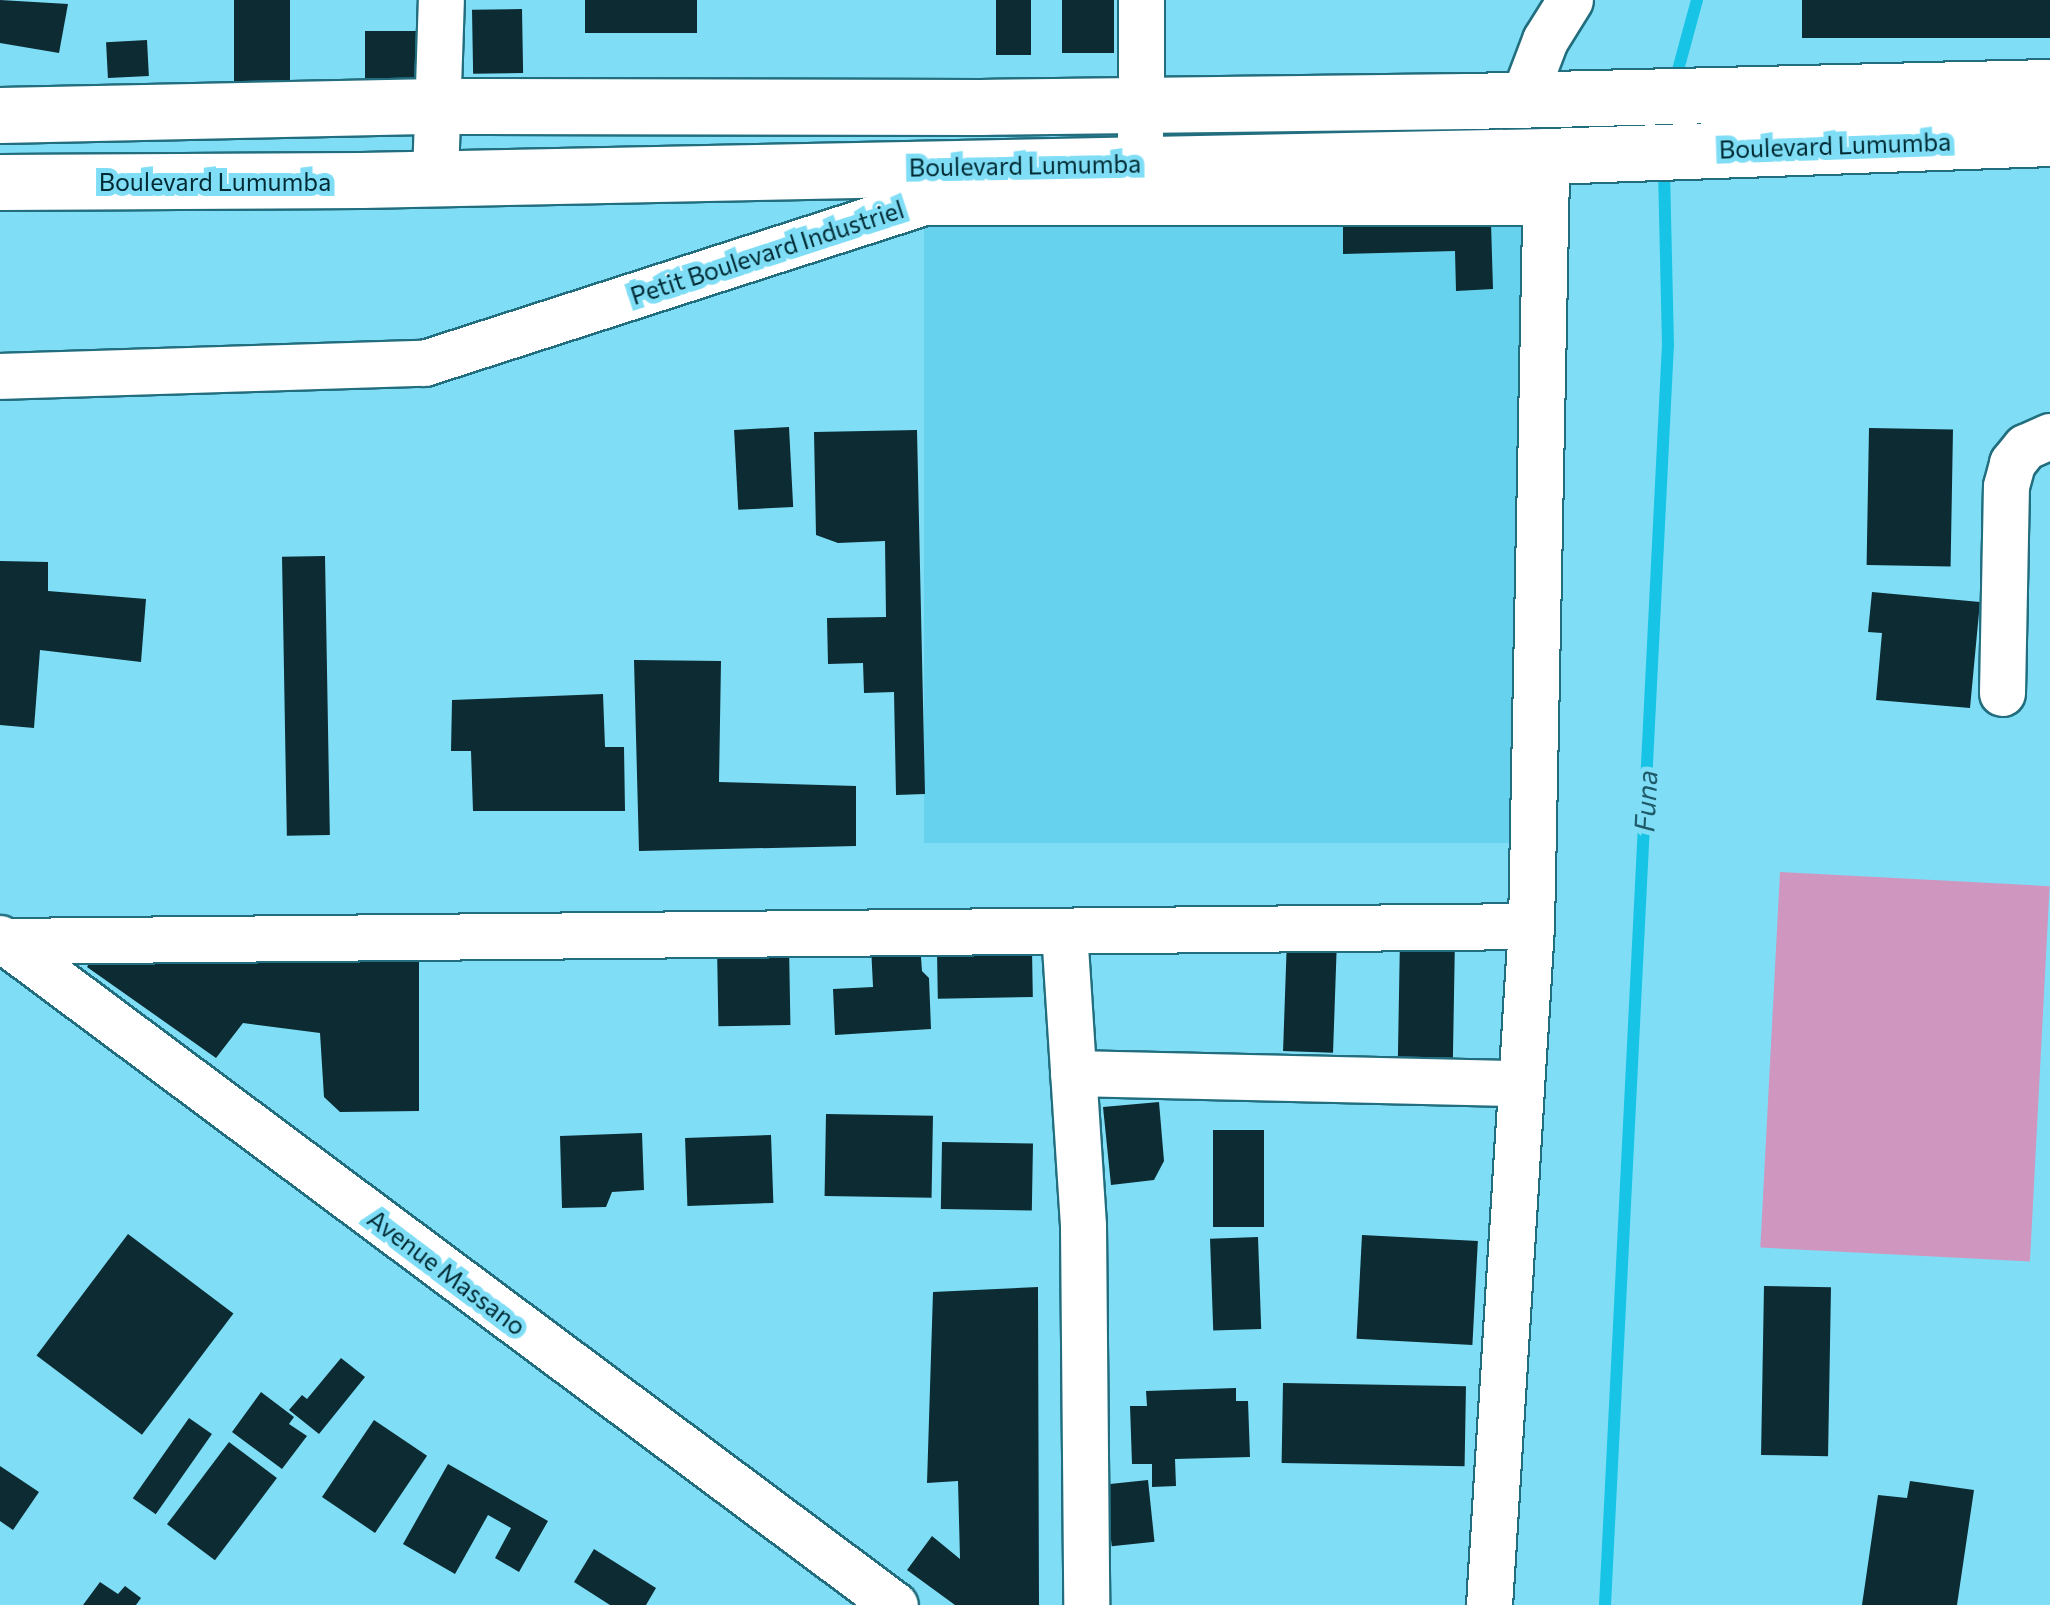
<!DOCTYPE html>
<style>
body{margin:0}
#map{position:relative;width:2050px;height:1605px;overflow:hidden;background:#7fdef6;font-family:Commissioner,sans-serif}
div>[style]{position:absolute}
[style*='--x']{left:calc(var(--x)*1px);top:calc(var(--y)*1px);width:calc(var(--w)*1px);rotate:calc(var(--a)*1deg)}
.built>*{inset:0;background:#66d2ed;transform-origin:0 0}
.green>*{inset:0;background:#cf97c0;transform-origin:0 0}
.stream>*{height:12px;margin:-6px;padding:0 6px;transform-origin:6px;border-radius:6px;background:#18c4e5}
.building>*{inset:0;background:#0c2b33;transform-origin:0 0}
.roads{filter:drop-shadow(2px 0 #226e7f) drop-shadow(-2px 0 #226e7f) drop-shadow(0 2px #226e7f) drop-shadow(0 -2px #226e7f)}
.minor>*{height:45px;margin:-22.5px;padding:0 22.5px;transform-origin:22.5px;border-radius:22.5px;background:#fff}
.major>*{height:55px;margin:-27.5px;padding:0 27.5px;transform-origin:27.5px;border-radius:27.5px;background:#fff}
span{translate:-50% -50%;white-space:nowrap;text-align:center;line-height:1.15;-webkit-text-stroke:10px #7fdef6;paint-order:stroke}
.street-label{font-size:25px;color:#002a33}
.water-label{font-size:28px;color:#1e5a69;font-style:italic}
</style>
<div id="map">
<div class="built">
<div style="left:924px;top:202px;width:621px;height:641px"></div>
</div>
<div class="green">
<div style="left:1780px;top:872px;width:270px;height:376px;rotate:3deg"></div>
</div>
<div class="stream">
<div style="--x:1675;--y:81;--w:84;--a:-74.8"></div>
<div style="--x:1605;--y:1605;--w:1261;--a:-87.14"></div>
<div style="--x:1668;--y:346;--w:182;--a:-91.3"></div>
</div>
<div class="building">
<div style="clip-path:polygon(0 0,68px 4px,59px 53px,0 43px)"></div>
<div style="left:234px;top:0;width:56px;height:84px"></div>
<div style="left:585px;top:0;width:112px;height:33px"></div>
<div style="left:996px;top:0;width:35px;height:55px"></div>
<div style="left:1062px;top:0;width:52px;height:53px"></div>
<div style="left:1802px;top:0;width:248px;height:38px"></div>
<div style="left:522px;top:9px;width:64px;height:50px;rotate:89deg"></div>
<div style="left:429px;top:31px;width:49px;height:64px;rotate:90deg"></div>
<div style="left:147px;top:40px;width:36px;height:41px;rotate:87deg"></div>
<div style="clip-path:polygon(1491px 223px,1493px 289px,1456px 291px,1455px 251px,1343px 254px,1343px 227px)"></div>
<div style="left:789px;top:427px;width:80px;height:55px;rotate:87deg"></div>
<div style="left:1869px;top:428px;width:84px;height:137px;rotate:1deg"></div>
<div style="clip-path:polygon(917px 430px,925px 794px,896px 795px,894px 692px,864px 693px,863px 663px,828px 664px,827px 618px,886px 617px,885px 541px,838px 543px,816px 535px,814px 432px)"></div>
<div style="left:325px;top:556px;width:279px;height:43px;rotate:89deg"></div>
<div style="clip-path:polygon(0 561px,48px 562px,48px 591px,146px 599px,141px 662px,40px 650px,34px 728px,0 725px)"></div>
<div style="clip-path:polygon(1872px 592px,1980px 602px,1970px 708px,1876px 700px,1882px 633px,1868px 632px)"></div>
<div style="clip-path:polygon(634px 660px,721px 661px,719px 782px,856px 786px,856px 846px,639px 851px)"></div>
<div style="clip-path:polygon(603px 694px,605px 747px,624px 747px,625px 811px,473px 811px,471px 751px,451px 751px,452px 700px)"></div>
<div style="left:1400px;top:937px;width:55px;height:133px;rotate:1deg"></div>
<div style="left:1287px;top:938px;width:50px;height:113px;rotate:2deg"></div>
<div style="left:789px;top:944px;width:81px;height:72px;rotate:89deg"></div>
<div style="clip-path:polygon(920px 944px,922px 971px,929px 978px,931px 1029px,835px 1035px,833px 989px,873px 987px,871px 946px)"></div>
<div style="left:1032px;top:950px;width:47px;height:95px;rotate:89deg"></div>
<div style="clip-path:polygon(419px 953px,419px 1111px,340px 1112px,324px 1097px,320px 1033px,243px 1023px,216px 1058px,87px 967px,94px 955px)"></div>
<div style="clip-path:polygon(1159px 1102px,1164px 1161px,1154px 1180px,1111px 1185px,1103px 1107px)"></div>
<div style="left:826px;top:1114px;width:107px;height:82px;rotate:1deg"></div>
<div style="left:1213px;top:1130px;width:51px;height:97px"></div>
<div style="clip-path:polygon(642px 1133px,644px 1190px,612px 1192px,606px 1207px,562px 1208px,560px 1136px)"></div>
<div style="left:771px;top:1135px;width:68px;height:86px;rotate:88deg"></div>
<div style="left:942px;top:1142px;width:91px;height:67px;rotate:1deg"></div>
<div style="left:128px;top:1234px;width:132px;height:152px;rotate:37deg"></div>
<div style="left:1362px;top:1235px;width:116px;height:104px;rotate:3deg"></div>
<div style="left:1258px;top:1237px;width:92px;height:48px;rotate:88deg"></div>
<div style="left:1764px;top:1286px;width:67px;height:169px;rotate:1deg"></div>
<div style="clip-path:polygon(1038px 1287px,1039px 1605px,955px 1605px,907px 1570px,932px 1536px,960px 1559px,958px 1481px,927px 1483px,933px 1292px)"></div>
<div style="clip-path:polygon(341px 1358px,365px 1377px,319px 1434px,289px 1410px,302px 1395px,307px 1399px)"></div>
<div style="left:1283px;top:1383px;width:183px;height:80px;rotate:1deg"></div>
<div style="clip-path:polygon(1236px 1388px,1236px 1401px,1248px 1401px,1250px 1457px,1175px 1459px,1176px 1486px,1152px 1487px,1152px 1464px,1132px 1464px,1130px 1406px,1147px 1406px,1146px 1391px)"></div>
<div style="clip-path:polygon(261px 1392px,294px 1417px,289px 1424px,307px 1436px,282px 1469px,232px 1432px)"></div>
<div style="left:189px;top:1418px;width:28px;height:98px;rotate:35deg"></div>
<div style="left:374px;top:1420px;width:64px;height:93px;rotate:34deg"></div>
<div style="left:229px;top:1442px;width:60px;height:103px;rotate:37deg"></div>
<div style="clip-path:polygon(448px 1464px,548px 1521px,519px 1572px,495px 1558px,511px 1528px,488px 1515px,455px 1574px,403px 1544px)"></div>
<div style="clip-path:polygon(0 1466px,39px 1492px,13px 1530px,0 1521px)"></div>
<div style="left:1148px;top:1480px;width:62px;height:43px;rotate:84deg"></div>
<div style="clip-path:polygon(1910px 1481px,1974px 1490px,1957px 1605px,1862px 1605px,1878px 1495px,1907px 1498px)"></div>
<div style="clip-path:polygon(594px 1549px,656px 1588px,646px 1605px,610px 1605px,574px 1582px)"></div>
<div style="clip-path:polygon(100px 1582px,118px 1594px,125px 1586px,141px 1598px,136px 1605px,83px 1605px)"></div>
</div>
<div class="roads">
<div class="minor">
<div style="--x:1523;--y:98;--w:62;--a:-69.2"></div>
<div style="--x:1545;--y:40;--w:47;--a:-58"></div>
<div style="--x:1140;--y:163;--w:163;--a:-89.6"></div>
<div style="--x:435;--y:177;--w:177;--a:-88.1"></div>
<div style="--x:0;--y:376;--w:424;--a:-1.8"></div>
<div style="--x:424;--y:363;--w:525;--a:-17.85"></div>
<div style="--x:924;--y:202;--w:621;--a:0"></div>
<div style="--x:2002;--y:693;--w:207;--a:-88.9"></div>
<div style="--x:2006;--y:486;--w:24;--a:-75"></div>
<div style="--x:2012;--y:463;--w:21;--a:-51"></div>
<div style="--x:2025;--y:447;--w:27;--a:-24"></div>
<div style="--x:1064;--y:931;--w:296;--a:86.3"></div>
<div style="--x:1083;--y:1226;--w:379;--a:89.5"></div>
<div style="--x:0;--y:938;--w:1116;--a:36.7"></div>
<div style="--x:0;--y:941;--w:1531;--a:-0.56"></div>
<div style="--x:1073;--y:1073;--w:448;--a:1.3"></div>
<div style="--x:1489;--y:1605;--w:680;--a:-86.46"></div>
<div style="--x:1531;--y:926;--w:753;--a:-88.86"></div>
</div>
<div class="major">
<div style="--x:0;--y:115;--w:436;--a:-1.2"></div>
<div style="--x:436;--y:106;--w:544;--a:0.11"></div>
<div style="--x:980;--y:107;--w:488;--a:-0.7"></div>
<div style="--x:1468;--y:101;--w:582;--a:-1.38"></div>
<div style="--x:0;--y:182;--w:361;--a:-0.3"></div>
<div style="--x:361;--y:180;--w:1186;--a:-1.16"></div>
<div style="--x:1547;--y:156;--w:503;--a:-2.05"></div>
</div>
</div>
<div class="street-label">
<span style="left:1835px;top:145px;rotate:-2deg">Boulevard Lumumba</span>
<span style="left:1025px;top:165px;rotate:-1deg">Boulevard Lumumba</span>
<span style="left:215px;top:181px">Boulevard Lumumba</span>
<span style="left:767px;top:252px;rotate:-18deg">Petit Boulevard Industriel</span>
<span style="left:447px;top:1272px;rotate:37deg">Avenue Massano</span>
</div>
<div class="water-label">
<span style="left:1645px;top:801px;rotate:-87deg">Funa</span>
</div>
</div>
